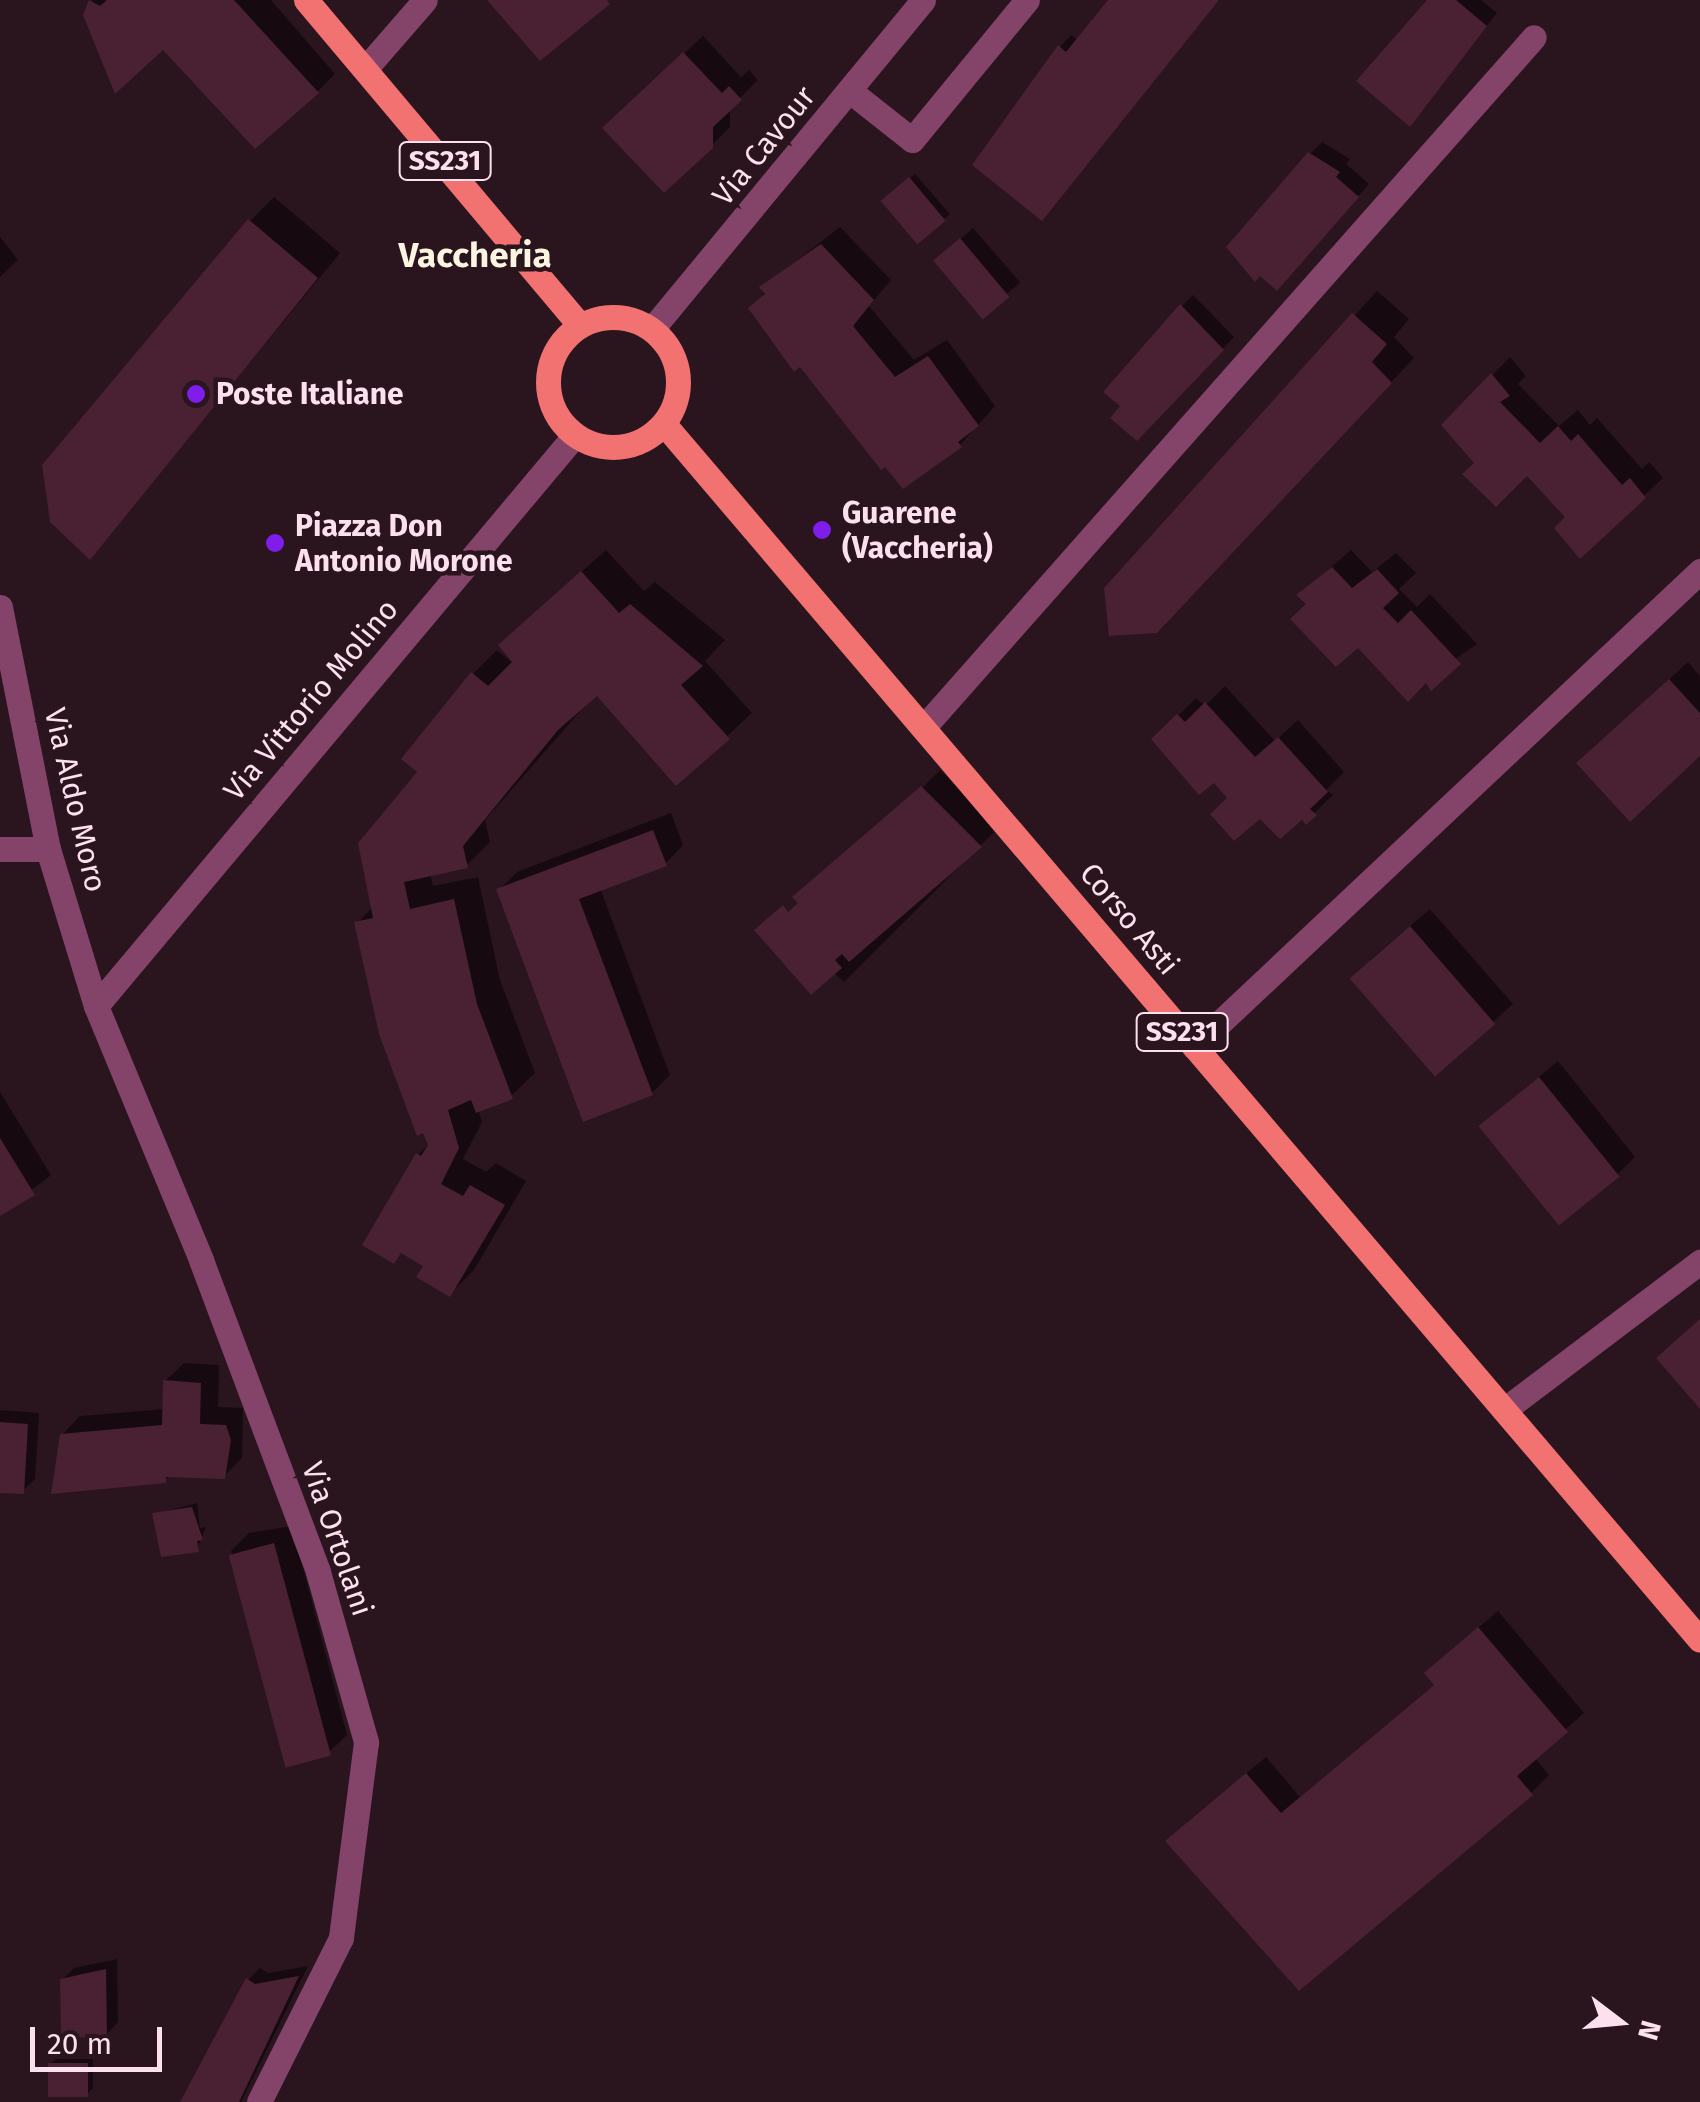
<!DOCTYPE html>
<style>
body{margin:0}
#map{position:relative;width:1700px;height:2102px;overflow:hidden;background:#2a141e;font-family:"Fira Sans",sans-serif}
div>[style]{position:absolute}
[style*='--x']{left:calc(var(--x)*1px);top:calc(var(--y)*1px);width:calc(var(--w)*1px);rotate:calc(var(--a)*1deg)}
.shadow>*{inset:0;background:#0007;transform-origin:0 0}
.building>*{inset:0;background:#492132;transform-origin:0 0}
.minor>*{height:25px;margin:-12.5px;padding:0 12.5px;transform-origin:12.5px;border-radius:12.5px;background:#844369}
.major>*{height:25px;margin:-12.5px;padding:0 12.5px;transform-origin:12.5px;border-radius:12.5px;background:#f27171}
.major>.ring{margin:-12.5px;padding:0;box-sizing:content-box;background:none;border:25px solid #f27171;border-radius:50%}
.dots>*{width:28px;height:28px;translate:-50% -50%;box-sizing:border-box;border:5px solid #2a141e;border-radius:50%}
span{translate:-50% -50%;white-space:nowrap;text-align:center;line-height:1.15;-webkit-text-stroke:9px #2a141e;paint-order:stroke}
.shield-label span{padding:2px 8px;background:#2a141e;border:2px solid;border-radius:8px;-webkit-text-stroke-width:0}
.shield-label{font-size:28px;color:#fce0ee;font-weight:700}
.street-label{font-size:30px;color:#fce0ee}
.poi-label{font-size:30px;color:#fce0ee;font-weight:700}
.left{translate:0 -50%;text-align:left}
.quarter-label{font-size:35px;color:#fcf5e1;font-weight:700}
.north{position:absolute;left:1570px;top:1972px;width:100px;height:100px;-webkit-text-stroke:8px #2a141e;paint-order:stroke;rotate:106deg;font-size:28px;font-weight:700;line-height:40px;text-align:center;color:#fce0ee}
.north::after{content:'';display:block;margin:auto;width:35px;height:45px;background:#fce0ee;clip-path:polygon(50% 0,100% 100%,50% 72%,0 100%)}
.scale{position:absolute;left:30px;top:2027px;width:132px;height:45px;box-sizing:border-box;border:5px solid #fce0ee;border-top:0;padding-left:12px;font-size:30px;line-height:35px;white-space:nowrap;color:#fce0ee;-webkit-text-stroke:8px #2a141e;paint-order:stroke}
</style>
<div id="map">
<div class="shadow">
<div style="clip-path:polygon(93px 0,271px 0,335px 74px,317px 92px,163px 47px,85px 15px)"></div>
<div style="clip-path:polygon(1111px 0,1218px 0,976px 165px,1060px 47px,1071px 35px,1079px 41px)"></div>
<div style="clip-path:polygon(1430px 0,1481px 0,1497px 13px,1410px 124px)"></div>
<div style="clip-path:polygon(703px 36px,741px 77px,749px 70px,758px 80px,730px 108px,730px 127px,711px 146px,623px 110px)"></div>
<div style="clip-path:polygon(1322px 142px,1350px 159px,1346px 164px,1369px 184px,1289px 275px,1310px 154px)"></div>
<div style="left:915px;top:174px;width:53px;height:40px;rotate:49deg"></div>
<div style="clip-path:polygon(274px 197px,340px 253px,90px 556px,250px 221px)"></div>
<div style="clip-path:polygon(840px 227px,891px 280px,869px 306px,914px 360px,947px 340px,995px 406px,960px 445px,801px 364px,794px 369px,766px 334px,763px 287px)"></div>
<div style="left:973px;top:228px;width:72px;height:50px;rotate:49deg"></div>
<div style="clip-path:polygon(0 237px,18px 260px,0 277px)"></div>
<div style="clip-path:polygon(1377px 291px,1409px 319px,1394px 337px,1414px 358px,1180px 605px,1107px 589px)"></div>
<div style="clip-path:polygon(1193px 295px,1234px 337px,1137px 438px,1182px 306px)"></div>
<div style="clip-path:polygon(1510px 357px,1526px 376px,1518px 384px,1559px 426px,1578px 410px,1590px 425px,1597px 418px,1642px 469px,1649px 462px,1663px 478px,1580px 555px,1568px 517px,1527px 472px,1477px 463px,1444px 425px)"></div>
<div style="clip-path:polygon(606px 550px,644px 591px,655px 582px,725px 640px,705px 661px,752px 713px,677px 783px,597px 692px,485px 820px,490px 842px,466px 866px,430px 873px,433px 886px,478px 877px,500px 980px,535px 1073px,511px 1096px,478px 1109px,482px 1122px,463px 1159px,486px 1172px,496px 1163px,526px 1181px,474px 1270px,450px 1294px,427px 1265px,403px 1251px,394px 1261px,418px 1155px,430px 1143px,357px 923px,373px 907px,421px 772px,473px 674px,497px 650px,514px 664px,525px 622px)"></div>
<div style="clip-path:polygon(1351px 550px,1372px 572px,1396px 553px,1416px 573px,1399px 589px,1417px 607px,1430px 594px,1477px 644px,1426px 679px,1358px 645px,1299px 595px)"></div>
<div style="clip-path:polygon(1688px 662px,1700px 676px,1700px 752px,1597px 745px)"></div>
<div style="clip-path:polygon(1225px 686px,1275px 741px,1298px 720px,1344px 772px,1326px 790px,1333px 795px,1306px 821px,1260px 816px,1154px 739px,1196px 698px,1205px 706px)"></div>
<div style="left:940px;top:770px;width:82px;height:218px;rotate:45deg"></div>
<div style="clip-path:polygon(671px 813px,683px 845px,665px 864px,600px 888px,670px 1075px,652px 1093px,499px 890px,517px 872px)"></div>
<div style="clip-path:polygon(1430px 909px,1513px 1004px,1435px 1074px,1370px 960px)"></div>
<div style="clip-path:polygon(1558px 1061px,1635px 1157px,1617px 1175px,1481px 1125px)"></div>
<div style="clip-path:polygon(0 1092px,51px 1175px,0 1214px)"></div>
<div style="clip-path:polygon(184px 1363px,219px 1365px,218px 1407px,243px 1408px,242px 1458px,224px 1476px,171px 1474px,165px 1480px,62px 1435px,80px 1416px,165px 1409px,165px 1381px)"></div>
<div style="clip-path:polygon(0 1410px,39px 1413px,35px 1479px,23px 1491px,0 1491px)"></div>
<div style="clip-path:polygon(197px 1503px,200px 1528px,206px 1527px,197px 1549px,155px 1514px)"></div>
<div style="clip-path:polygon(292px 1526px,347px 1735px,328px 1753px,231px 1551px,249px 1533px)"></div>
<div style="clip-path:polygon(1498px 1611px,1584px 1713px,1534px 1757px,1549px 1775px,1531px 1793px,1299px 1987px,1186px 1823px,1266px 1757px,1300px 1797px,1436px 1683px,1446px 1655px)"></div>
<div style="clip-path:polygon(117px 1959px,118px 2022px,106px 2035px,62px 1980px,74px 1968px)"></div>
<div style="clip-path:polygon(308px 1966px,241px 2102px,180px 2102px,248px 1980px,260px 1968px,268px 1973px)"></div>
<div style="clip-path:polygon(56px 2059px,93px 2059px,93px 2088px,88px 2093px,50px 2064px)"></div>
</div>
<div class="building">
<div style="clip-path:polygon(89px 0,100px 6px,107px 0,234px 0,319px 93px,255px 149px,163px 50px,115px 94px,83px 15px)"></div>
<div style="clip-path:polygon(487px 0,607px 0,610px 4px,540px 61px)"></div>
<div style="clip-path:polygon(1108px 0,1219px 0,1042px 221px,972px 165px,1058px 45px,1066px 52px)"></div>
<div style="clip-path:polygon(1427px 0,1456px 0,1487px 26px,1410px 127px,1356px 81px)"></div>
<div style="clip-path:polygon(683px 52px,722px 93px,729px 86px,742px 100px,713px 127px,713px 148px,664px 193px,602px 128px)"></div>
<div style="clip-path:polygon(1308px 152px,1340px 172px,1336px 177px,1359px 197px,1277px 291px,1260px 276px,1255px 282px,1226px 247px)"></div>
<div style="left:909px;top:177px;width:57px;height:37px;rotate:50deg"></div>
<div style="clip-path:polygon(248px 219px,318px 278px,90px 560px,50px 522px,42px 465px)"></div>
<div style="left:960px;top:238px;width:77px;height:35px;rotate:50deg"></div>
<div style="clip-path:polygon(821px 244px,874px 300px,853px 326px,895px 377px,928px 356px,979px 426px,958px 442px,962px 447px,903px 489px,885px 467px,881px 470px,800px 367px,794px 372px,748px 308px,765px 294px,759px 287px)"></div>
<div style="clip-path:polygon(1180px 304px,1224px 350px,1137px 441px,1110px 418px,1120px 406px,1103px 392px)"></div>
<div style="clip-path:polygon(1352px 313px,1387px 344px,1372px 362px,1392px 383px,1157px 633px,1109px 636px,1104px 588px)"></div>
<div style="clip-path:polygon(1491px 373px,1510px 396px,1500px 402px,1540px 443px,1558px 426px,1571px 441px,1578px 434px,1622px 485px,1630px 478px,1646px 498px,1580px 559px,1554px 528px,1565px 517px,1527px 476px,1496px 507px,1462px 474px,1474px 463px,1441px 425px)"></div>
<div style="clip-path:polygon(1332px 567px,1352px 588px,1377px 569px,1399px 593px,1383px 608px,1398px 623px,1411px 610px,1461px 664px,1431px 691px,1426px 683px,1408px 702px,1358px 648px,1336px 667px,1290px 619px,1306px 604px,1296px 595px)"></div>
<div style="clip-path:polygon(581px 571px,619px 613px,630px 604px,703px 666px,681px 685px,730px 739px,676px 786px,597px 696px,558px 730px,463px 846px,468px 868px,404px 882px,410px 909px,454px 899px,477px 1004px,513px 1099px,476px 1113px,471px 1100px,448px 1110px,459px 1148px,441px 1184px,463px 1196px,470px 1185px,505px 1205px,450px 1297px,416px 1277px,423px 1266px,401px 1253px,394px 1264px,362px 1245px,416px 1153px,421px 1156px,428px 1145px,423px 1133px,417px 1136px,379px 1034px,354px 922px,373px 918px,358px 843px,417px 772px,401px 759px,471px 672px,488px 686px,512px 662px,498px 645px)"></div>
<div style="clip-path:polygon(1669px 679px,1700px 713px,1700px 756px,1630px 822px,1576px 763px)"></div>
<div style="clip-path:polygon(1205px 702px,1255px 757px,1278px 737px,1328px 792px,1310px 809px,1317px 815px,1306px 825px,1302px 820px,1280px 839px,1260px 819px,1234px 841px,1210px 814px,1227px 798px,1214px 783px,1199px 795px,1151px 739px,1177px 714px,1185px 722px)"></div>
<div style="clip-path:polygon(921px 786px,982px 847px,849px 962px,842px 954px,835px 960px,842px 968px,811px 995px,754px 930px,783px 905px,788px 912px,798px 903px,792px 897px)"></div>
<div style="clip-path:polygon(653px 830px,667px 866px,579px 899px,653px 1095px,583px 1122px,496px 889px)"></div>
<div style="left:1410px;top:926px;width:130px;height:80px;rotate:49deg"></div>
<div style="left:1539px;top:1077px;width:128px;height:78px;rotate:51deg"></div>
<div style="clip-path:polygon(0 1138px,35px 1195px,0 1216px)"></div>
<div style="clip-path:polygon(1700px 1319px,1700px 1409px,1656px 1358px)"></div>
<div style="clip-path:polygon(163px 1380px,201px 1383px,200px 1424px,226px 1425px,231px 1440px,225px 1479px,166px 1477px,166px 1483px,51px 1494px,60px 1434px,162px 1425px)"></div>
<div style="clip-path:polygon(0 1422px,28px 1424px,24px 1494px,0 1493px)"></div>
<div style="clip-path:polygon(192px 1507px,203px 1540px,197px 1541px,199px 1552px,161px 1557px,152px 1513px)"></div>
<div style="left:274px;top:1543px;width:220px;height:47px;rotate:75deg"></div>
<div style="clip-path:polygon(1478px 1627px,1568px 1732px,1517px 1776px,1533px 1795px,1299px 1991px,1165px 1841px,1246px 1773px,1281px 1813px,1434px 1685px,1424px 1673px)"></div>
<div style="clip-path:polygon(106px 1969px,107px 2037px,61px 2038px,60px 1979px)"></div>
<div style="clip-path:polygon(299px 1976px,239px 2102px,180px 2102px,246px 1978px,255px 1984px)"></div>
<div style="left:48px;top:2063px;width:40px;height:34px"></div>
</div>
<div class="minor">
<div style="--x:365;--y:69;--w:91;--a:-49"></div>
<div style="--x:850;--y:91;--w:79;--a:38.3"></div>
<div style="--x:912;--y:140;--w:181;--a:-50.6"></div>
<div style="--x:652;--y:329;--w:426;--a:-50.5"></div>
<div style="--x:0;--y:607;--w:247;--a:78.8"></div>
<div style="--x:48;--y:849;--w:164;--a:73"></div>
<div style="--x:96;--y:1006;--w:275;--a:67.5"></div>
<div style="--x:201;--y:1260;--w:333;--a:69.4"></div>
<div style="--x:318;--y:1572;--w:177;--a:74.2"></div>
<div style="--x:366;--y:1742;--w:198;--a:97.3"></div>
<div style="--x:341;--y:1938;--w:183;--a:116.6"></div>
<div style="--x:923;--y:728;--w:922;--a:-48.52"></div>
<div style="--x:0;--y:849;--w:48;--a:0"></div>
<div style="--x:96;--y:1006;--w:745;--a:-50.01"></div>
<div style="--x:1194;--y:1047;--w:695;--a:-43.25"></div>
<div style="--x:1504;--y:1410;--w:246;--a:-37.1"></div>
</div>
<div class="major">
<div style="--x:306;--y:0;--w:425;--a:49.9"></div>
<div class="ring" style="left:548px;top:317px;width:105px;height:105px"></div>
<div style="--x:664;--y:424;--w:1597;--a:49.57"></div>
</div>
<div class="dots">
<div style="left:196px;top:394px;background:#7f1dea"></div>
<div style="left:822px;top:530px;background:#7f1dea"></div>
<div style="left:275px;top:543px;background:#7f1dea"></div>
</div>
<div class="shield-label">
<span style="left:445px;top:161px">SS231</span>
<span style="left:1182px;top:1032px">SS231</span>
</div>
<div class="street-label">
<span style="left:764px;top:146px;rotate:-51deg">Via Cavour</span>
<span style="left:311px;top:700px;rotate:-50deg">Via Vittorio Molino</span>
<span style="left:75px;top:800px;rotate:77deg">Via Aldo Moro</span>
<span style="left:1129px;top:919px;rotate:50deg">Corso Asti</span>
<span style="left:337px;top:1539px;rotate:71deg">Via Ortolani</span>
</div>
<div class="poi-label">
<span class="left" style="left:216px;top:394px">Poste Italiane</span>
<span class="left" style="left:842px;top:530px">Guarene<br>(Vaccheria)</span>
<span class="left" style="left:295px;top:543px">Piazza Don<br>Antonio Morone</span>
</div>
<div class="quarter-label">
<span style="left:475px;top:255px">Vaccheria</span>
</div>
<div class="north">N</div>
<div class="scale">20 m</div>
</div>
